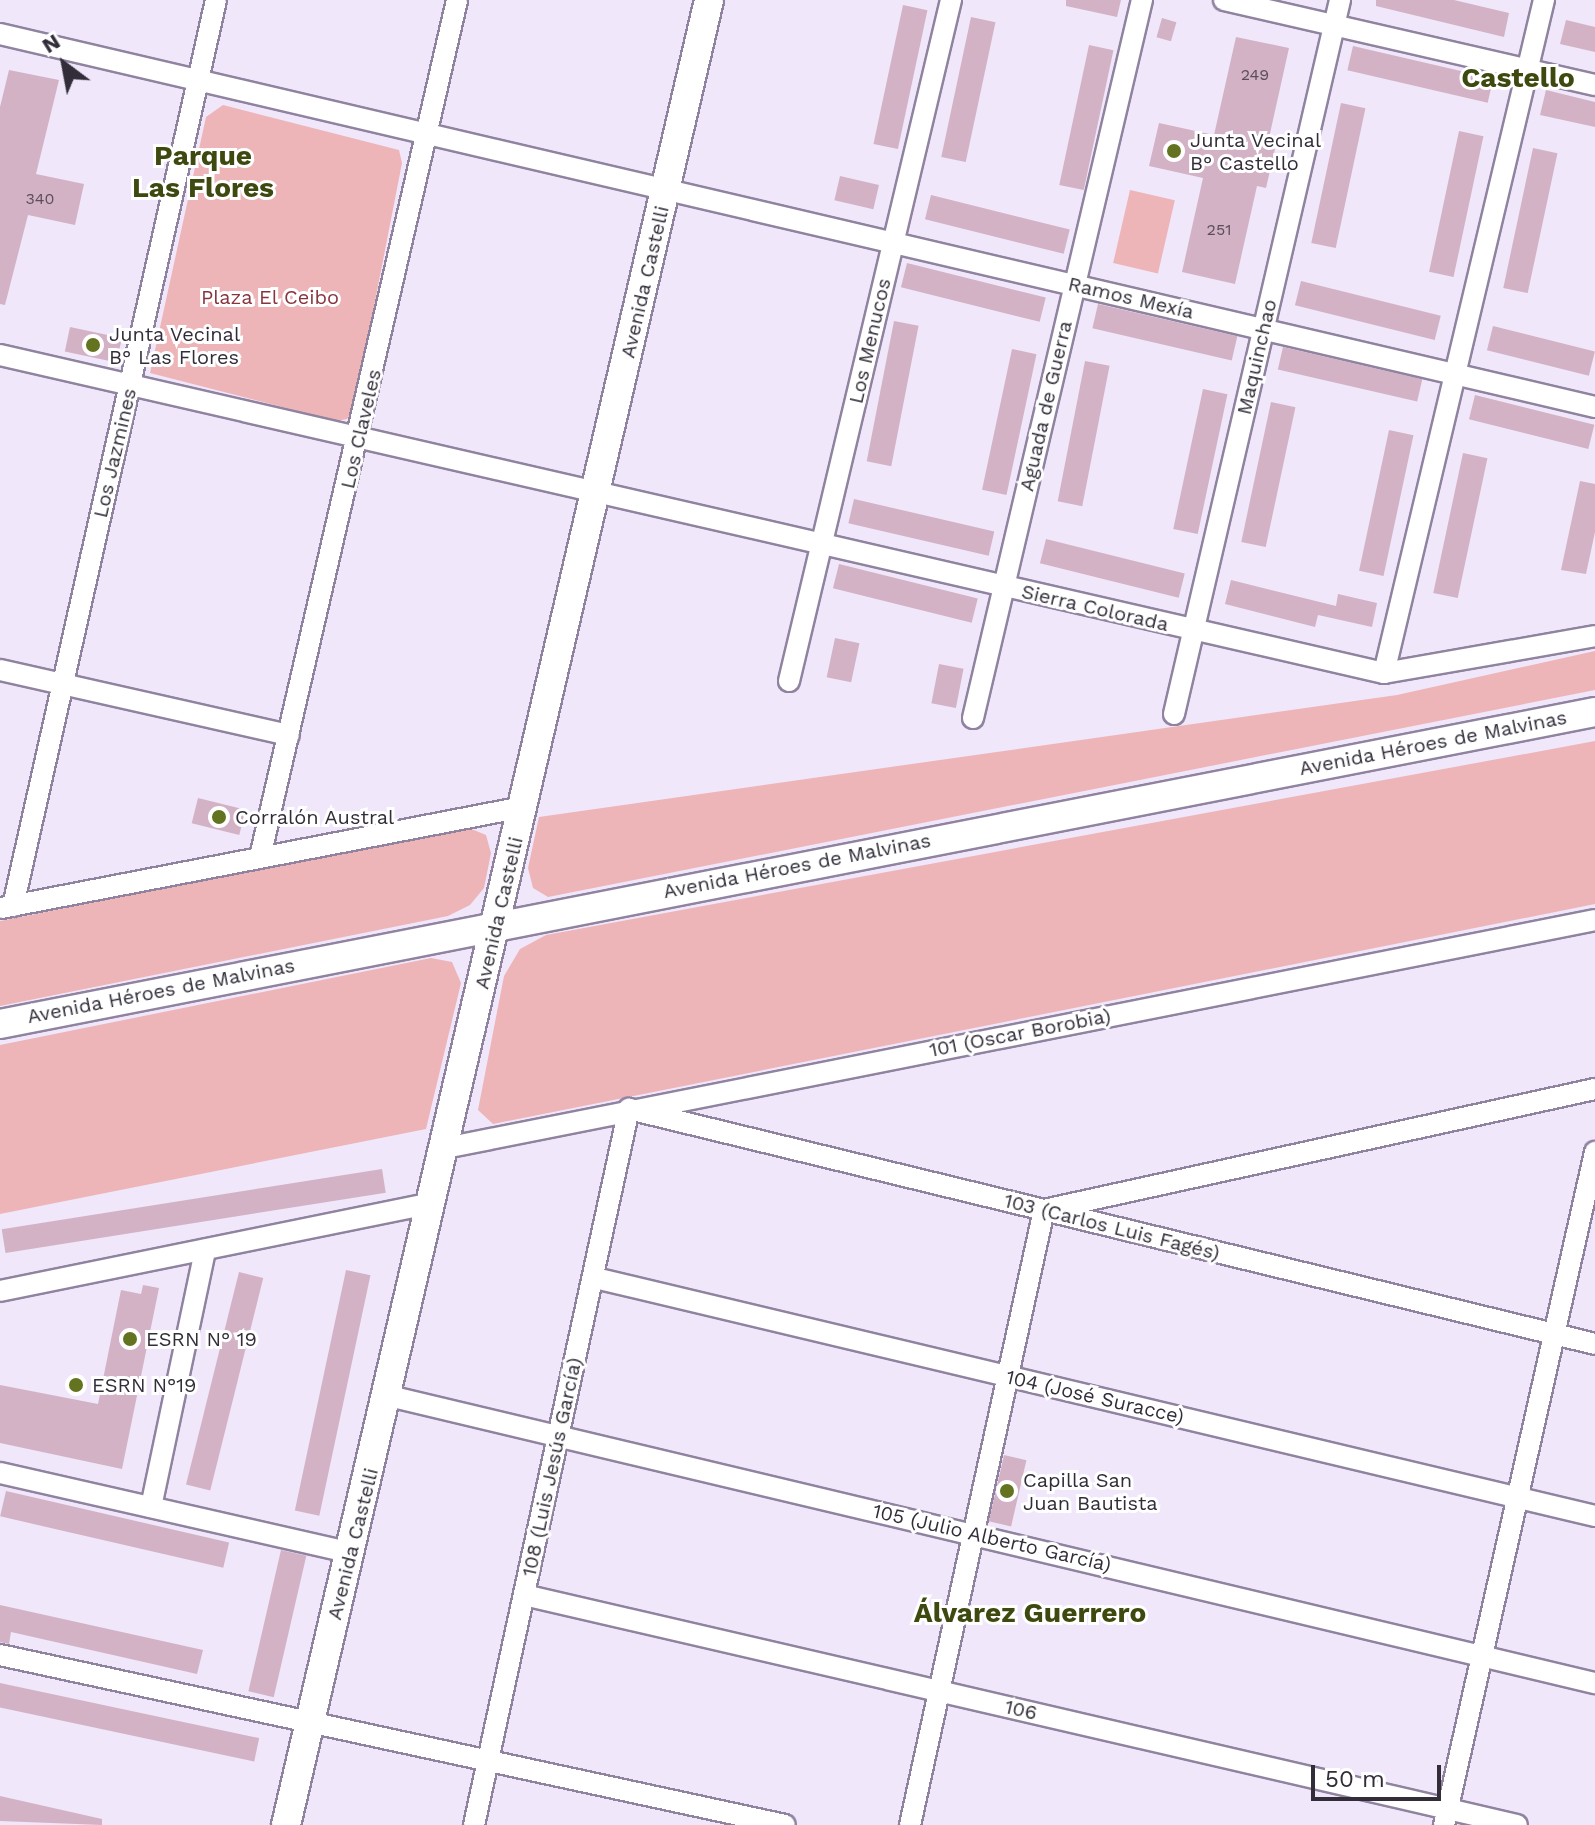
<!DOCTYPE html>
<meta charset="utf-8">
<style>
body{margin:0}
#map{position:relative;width:1595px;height:1825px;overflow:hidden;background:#f0e7fb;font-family:"Work Sans",sans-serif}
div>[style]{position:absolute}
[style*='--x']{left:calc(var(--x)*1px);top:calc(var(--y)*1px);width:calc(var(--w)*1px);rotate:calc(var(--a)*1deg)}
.green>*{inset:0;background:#edb5b8;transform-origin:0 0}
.building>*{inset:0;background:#d3b2c6;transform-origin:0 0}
.roads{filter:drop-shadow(2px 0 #9083a0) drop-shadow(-2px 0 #9083a0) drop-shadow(0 2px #9083a0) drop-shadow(0 -2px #9083a0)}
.street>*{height:20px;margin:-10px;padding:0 10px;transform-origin:10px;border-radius:10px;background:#fff}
.secondary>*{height:28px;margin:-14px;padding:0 14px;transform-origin:14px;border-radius:14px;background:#fff}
.dots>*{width:22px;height:22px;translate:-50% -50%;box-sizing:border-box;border:4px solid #fff;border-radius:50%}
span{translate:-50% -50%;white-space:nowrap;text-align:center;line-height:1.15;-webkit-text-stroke:6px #fff;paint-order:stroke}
.number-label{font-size:16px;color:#5a4e5c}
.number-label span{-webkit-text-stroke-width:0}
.poi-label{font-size:20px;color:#322d39}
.left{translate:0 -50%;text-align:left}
.street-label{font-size:20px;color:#322d39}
.park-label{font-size:20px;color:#87343e}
.district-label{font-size:28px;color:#3e4910;font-weight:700}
.north{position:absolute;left:24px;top:24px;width:80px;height:80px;-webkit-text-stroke:6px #fff;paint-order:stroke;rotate:328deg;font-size:22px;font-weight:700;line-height:32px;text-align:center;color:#322d39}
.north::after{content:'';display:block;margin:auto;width:28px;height:36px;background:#322d39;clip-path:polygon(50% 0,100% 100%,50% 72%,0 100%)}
.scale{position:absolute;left:1311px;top:1765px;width:130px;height:36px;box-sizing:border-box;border:4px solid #322d39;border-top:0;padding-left:10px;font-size:24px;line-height:28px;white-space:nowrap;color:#322d39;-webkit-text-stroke:6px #fff;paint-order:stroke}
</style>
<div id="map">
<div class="green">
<div style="clip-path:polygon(223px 105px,399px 150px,402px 163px,354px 409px,347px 419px,336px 421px,150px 373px,206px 117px)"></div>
<div style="left:1130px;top:190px;width:46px;height:75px;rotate:13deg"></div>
<div style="clip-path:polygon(1595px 651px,1595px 690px,548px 897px,533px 888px,528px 868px,539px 817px,1397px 695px)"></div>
<div style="clip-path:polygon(1595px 741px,1595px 904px,493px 1124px,478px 1110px,504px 976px,520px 949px,546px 935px)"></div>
<div style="clip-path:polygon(469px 828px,486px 835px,491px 853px,484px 888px,470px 905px,448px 916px,0 1006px,0 921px)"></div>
<div style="clip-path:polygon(431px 958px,452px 962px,461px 983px,426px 1129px,0 1214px,0 1045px)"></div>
</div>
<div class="building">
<div style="clip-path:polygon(1066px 0,1121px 0,1117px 17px,1066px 6px)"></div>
<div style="clip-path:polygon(1376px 0,1454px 0,1509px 13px,1504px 37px,1376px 6px)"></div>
<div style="left:903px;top:5px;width:25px;height:142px;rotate:12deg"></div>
<div style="left:971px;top:17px;width:25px;height:143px;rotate:12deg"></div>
<div style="left:1162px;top:18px;width:15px;height:20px;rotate:16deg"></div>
<div style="clip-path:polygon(1566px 20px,1595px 27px,1595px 52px,1560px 44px)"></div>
<div style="clip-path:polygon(1236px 37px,1289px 48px,1267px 147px,1275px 149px,1266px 188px,1257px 186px,1235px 284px,1182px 272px,1203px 178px,1149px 166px,1159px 123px,1214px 135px)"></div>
<div style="left:1089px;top:45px;width:25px;height:143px;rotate:12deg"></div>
<div style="left:1353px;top:46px;width:144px;height:25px;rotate:13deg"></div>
<div style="clip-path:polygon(9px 70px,59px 80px,36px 174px,84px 184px,75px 225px,28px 215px,5px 305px,0 304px,0 107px)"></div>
<div style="clip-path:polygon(1546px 90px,1595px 102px,1595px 127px,1540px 115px)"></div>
<div style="left:1341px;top:103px;width:25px;height:143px;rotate:12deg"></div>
<div style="left:1459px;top:131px;width:25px;height:144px;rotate:12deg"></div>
<div style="left:1533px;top:148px;width:25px;height:143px;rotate:12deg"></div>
<div style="left:840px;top:176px;width:40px;height:25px;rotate:13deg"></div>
<div style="left:931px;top:195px;width:143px;height:25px;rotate:14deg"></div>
<div style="left:907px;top:263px;width:143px;height:25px;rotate:14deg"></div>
<div style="left:1301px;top:281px;width:144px;height:25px;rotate:14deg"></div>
<div style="left:1098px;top:304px;width:143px;height:25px;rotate:13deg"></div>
<div style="left:894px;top:321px;width:25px;height:143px;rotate:11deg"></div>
<div style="left:1493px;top:326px;width:105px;height:25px;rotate:14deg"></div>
<div style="left:70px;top:327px;width:53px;height:25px;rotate:12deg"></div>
<div style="left:1283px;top:347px;width:143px;height:23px;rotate:13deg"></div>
<div style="left:1012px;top:349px;width:25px;height:144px;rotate:12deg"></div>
<div style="left:1085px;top:361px;width:25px;height:143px;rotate:11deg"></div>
<div style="left:1203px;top:389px;width:25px;height:143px;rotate:12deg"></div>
<div style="left:1475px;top:395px;width:123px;height:25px;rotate:14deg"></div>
<div style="left:1271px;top:402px;width:25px;height:143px;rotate:12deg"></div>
<div style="left:1389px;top:430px;width:25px;height:144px;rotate:12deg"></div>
<div style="left:1463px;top:453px;width:25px;height:143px;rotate:12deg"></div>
<div style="clip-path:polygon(1580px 481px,1595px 484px,1595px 532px,1586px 574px,1561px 570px)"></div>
<div style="left:854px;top:499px;width:144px;height:25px;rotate:13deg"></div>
<div style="left:1046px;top:539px;width:143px;height:25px;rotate:14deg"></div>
<div style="left:839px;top:564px;width:143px;height:25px;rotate:14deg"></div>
<div style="clip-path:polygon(1231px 580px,1336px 606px,1338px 594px,1377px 603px,1372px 627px,1318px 615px,1315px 627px,1225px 604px)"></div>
<div style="left:835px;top:638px;width:25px;height:40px;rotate:12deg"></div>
<div style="left:939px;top:664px;width:25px;height:40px;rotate:11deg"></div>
<div style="left:198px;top:798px;width:49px;height:26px;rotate:14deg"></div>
<div style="left:382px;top:1169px;width:24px;height:385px;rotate:81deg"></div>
<div style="left:346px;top:1270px;width:25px;height:246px;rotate:12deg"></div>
<div style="left:239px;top:1272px;width:25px;height:219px;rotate:14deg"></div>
<div style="clip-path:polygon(143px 1285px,159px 1288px,122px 1469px,0 1443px,0 1385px,98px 1404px,121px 1290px,141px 1294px)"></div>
<div style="left:1004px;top:1455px;width:23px;height:68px;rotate:13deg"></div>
<div style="left:6px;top:1491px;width:229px;height:26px;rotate:13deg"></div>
<div style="left:281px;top:1550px;width:26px;height:145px;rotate:13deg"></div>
<div style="clip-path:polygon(0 1605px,203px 1650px,197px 1674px,11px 1632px,9px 1644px,0 1642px)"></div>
<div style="left:0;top:1683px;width:265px;height:24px;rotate:12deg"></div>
<div style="clip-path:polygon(0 1796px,102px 1819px,102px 1825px,0 1821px)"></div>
</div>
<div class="roads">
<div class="street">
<div style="--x:1224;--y:0;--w:381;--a:12.9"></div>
<div style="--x:0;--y:34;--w:1638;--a:13.16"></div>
<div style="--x:0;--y:355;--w:1420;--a:12.94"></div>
<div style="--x:1384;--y:673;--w:214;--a:-9.9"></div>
<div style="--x:0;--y:670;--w:296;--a:12.7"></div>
<div style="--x:1384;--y:673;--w:692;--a:-76.63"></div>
<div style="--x:789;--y:681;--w:700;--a:-76.62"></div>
<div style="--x:1174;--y:714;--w:733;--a:-76.91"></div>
<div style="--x:973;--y:718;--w:738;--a:-76.76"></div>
<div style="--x:260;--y:857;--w:879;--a:-77.05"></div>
<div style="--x:13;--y:906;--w:928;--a:-77.37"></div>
<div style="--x:1;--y:908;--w:532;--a:-10.95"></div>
<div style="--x:445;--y:1148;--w:1172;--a:-11.21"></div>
<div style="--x:595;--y:1278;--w:1028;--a:13.39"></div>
<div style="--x:0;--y:1291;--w:442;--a:-11.5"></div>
<div style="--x:389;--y:1396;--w:1240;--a:13.39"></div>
<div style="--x:0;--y:1473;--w:360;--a:12.8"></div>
<div style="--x:151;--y:1507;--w:263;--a:-78.1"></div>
<div style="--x:524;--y:1595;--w:1019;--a:13.04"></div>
<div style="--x:0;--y:1655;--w:803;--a:12.22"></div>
<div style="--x:474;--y:1825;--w:733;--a:-77.79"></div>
<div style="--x:629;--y:1109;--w:994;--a:13.67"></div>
<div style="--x:910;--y:1825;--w:629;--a:-77.71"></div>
<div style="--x:1044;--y:1210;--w:564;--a:-12.39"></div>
<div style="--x:1444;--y:1825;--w:690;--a:-77.35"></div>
</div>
<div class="secondary">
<div style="--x:0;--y:1024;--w:1625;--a:-11.07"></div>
<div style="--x:286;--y:1825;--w:1873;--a:-76.95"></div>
</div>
</div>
<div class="dots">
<div style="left:1174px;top:151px;background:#637320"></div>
<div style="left:93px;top:345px;background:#637320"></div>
<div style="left:219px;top:817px;background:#637320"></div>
<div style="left:130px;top:1339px;background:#637320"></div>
<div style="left:76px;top:1385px;background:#637320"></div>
<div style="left:1007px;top:1491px;background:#637320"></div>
</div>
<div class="number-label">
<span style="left:1255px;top:75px">249</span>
<span style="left:40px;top:199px">340</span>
<span style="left:1219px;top:230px">251</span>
</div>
<div class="poi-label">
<span class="left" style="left:1190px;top:152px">Junta Vecinal<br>B° Castello</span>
<span class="left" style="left:109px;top:346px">Junta Vecinal<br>B° Las Flores</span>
<span class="left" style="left:235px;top:817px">Corralón Austral</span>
<span class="left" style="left:146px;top:1339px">ESRN N° 19</span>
<span class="left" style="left:92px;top:1385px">ESRN N°19</span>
<span class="left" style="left:1023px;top:1492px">Capilla San<br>Juan Bautista</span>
</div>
<div class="street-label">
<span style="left:645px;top:282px;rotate:-77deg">Avenida Castelli</span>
<span style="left:1131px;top:298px;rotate:13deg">Ramos Mexía</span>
<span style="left:870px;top:341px;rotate:-77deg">Los Menucos</span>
<span style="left:1257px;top:357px;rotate:-77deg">Maquinchao</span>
<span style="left:1046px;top:406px;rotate:-77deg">Aguada de Guerra</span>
<span style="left:361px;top:429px;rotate:-77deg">Los Claveles</span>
<span style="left:115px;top:453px;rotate:-77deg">Los Jazmines</span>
<span style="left:1095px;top:608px;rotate:13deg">Sierra Colorada</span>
<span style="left:1433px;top:743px;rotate:-11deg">Avenida Héroes de Malvinas</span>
<span style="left:797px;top:866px;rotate:-11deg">Avenida Héroes de Malvinas</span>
<span style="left:499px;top:913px;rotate:-77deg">Avenida Castelli</span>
<span style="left:161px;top:991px;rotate:-11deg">Avenida Héroes de Malvinas</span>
<span style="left:1020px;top:1033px;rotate:-11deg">101 (Oscar Borobia)</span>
<span style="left:1112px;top:1227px;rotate:14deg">103 (Carlos Luis Fagés)</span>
<span style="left:1095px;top:1397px;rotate:13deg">104 (José Suracce)</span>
<span style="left:552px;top:1467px;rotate:-78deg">108 (Luis Jesús García)</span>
<span style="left:992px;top:1538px;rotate:13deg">105 (Julio Alberto García)</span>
<span style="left:353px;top:1544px;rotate:-76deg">Avenida Castelli</span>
<span style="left:1021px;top:1710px;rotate:13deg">106</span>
</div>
<div class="park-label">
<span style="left:270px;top:297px">Plaza El Ceibo</span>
</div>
<div class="district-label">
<span style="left:1518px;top:78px">Castello</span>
<span style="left:203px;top:172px">Parque<br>Las Flores</span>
<span style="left:1030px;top:1613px">Álvarez Guerrero</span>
</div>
<div class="north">N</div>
<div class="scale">50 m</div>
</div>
